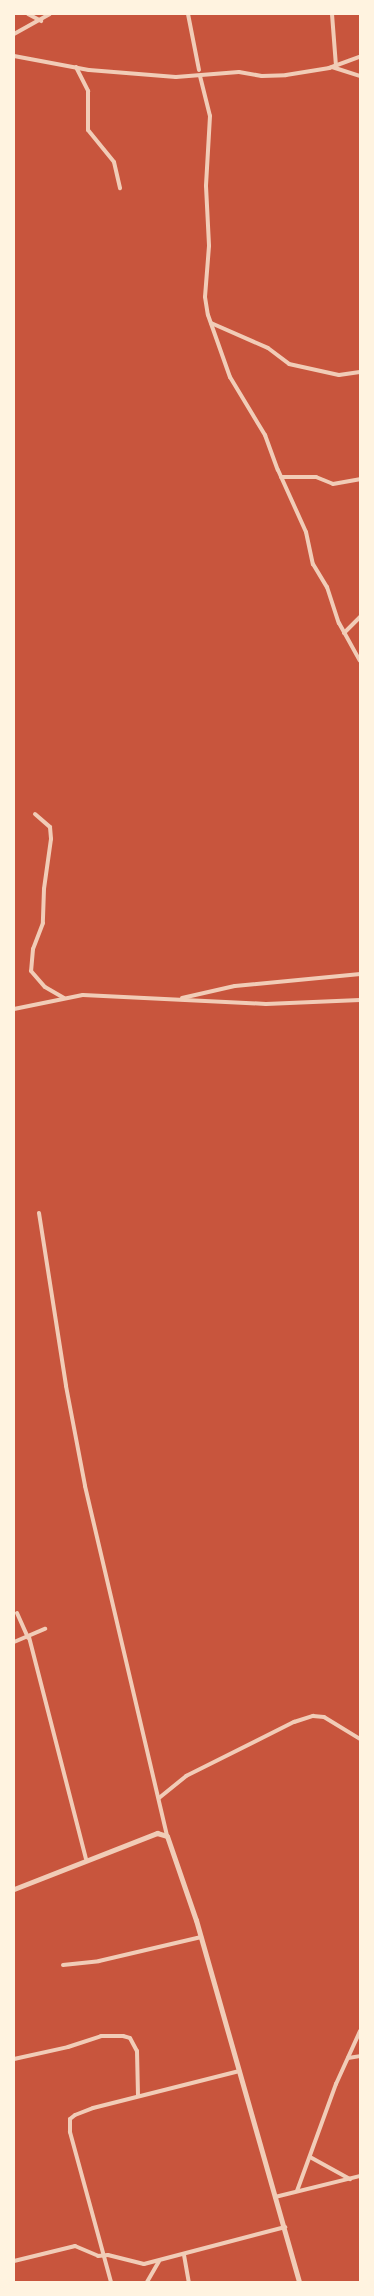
<!DOCTYPE html>
<style>
body{margin:0}
#map{position:relative;width:374px;height:2296px;overflow:hidden;background:#c8553d;font-family:"Golos Text",sans-serif}
div>[style]{position:absolute}
[style*='--x']{left:calc(var(--x)*1px);top:calc(var(--y)*1px);width:calc(var(--w)*1px);rotate:calc(var(--a)*1deg)}
.minor>*{height:4px;margin:-2px;padding:0 2px;transform-origin:2px;border-radius:2px;background:#f1ccb7}
.tertiary>*{height:5px;margin:-2.5px;padding:0 2.5px;transform-origin:2.5px;border-radius:2.5px;background:#f1ccb7}
span{translate:-50% -50%;white-space:nowrap;text-align:center;line-height:1.15;-webkit-text-stroke:4px #fff3e0;paint-order:stroke}
.frame{position:absolute;inset:0;border:15px solid #fff3e0;pointer-events:none}
</style>
<div id="map">
<div class="minor">
<div style="--x:28;--y:14;--w:15;--a:28"></div>
<div style="--x:188;--y:14;--w:57;--a:78.9"></div>
<div style="--x:332;--y:14;--w:52;--a:85.6"></div>
<div style="--x:14;--y:34;--w:41;--a:-29.1"></div>
<div style="--x:14;--y:56;--w:76;--a:10.6"></div>
<div style="--x:89;--y:70;--w:87;--a:4.6"></div>
<div style="--x:176;--y:77;--w:63;--a:-4.5"></div>
<div style="--x:239;--y:72;--w:23;--a:10"></div>
<div style="--x:262;--y:76;--w:24;--a:-2"></div>
<div style="--x:286;--y:75;--w:44;--a:-9.2"></div>
<div style="--x:329;--y:68;--w:33;--a:-20"></div>
<div style="--x:76;--y:67;--w:27;--a:63"></div>
<div style="--x:88;--y:91;--w:39;--a:90"></div>
<div style="--x:88;--y:130;--w:41;--a:50.9"></div>
<div style="--x:114;--y:162;--w:27;--a:77"></div>
<div style="--x:332;--y:67;--w:29;--a:18"></div>
<div style="--x:200;--y:76;--w:41;--a:76"></div>
<div style="--x:210;--y:116;--w:70;--a:93.3"></div>
<div style="--x:206;--y:186;--w:60;--a:87.1"></div>
<div style="--x:209;--y:246;--w:51;--a:94.5"></div>
<div style="--x:205;--y:297;--w:18;--a:81"></div>
<div style="--x:208;--y:315;--w:66;--a:70.5"></div>
<div style="--x:230;--y:377;--w:68;--a:58.9"></div>
<div style="--x:265;--y:435;--w:37;--a:70"></div>
<div style="--x:278;--y:470;--w:68;--a:65.7"></div>
<div style="--x:306;--y:532;--w:33;--a:78"></div>
<div style="--x:313;--y:564;--w:27;--a:59"></div>
<div style="--x:327;--y:587;--w:38;--a:72"></div>
<div style="--x:339;--y:623;--w:43;--a:61.1"></div>
<div style="--x:211;--y:323;--w:62;--a:23.7"></div>
<div style="--x:268;--y:348;--w:26;--a:37"></div>
<div style="--x:289;--y:364;--w:51;--a:12.4"></div>
<div style="--x:339;--y:375;--w:21;--a:-8"></div>
<div style="--x:281;--y:477;--w:35;--a:0"></div>
<div style="--x:316;--y:477;--w:18;--a:22"></div>
<div style="--x:333;--y:484;--w:27;--a:-10"></div>
<div style="--x:344;--y:633;--w:23;--a:-45"></div>
<div style="--x:35;--y:814;--w:20;--a:41"></div>
<div style="--x:50;--y:827;--w:12;--a:85"></div>
<div style="--x:51;--y:839;--w:50;--a:98"></div>
<div style="--x:44;--y:889;--w:34;--a:92"></div>
<div style="--x:43;--y:923;--w:28;--a:111"></div>
<div style="--x:33;--y:949;--w:22;--a:95"></div>
<div style="--x:31;--y:971;--w:21;--a:49"></div>
<div style="--x:45;--y:987;--w:22;--a:30"></div>
<div style="--x:182;--y:998;--w:54;--a:-12.8"></div>
<div style="--x:235;--y:986;--w:126;--a:-5.5"></div>
<div style="--x:14;--y:1009;--w:70;--a:-11.5"></div>
<div style="--x:83;--y:995;--w:183;--a:2.8"></div>
<div style="--x:266;--y:1004;--w:94;--a:-2.4"></div>
<div style="--x:39;--y:1213;--w:175;--a:81.1"></div>
<div style="--x:66;--y:1386;--w:102;--a:79.2"></div>
<div style="--x:85;--y:1486;--w:359;--a:76.8"></div>
<div style="--x:17;--y:1613;--w:27;--a:66"></div>
<div style="--x:29;--y:1637;--w:229;--a:75.6"></div>
<div style="--x:14;--y:1642;--w:34;--a:-23"></div>
<div style="--x:159;--y:1798;--w:35;--a:-39"></div>
<div style="--x:186;--y:1776;--w:121;--a:-26.6"></div>
<div style="--x:294;--y:1722;--w:20;--a:-18"></div>
<div style="--x:313;--y:1716;--w:11;--a:5"></div>
<div style="--x:324;--y:1717;--w:42;--a:31.4"></div>
<div style="--x:63;--y:1965;--w:36;--a:-6"></div>
<div style="--x:99;--y:1961;--w:105;--a:-13.2"></div>
<div style="--x:348;--y:2058;--w:12;--a:-9"></div>
<div style="--x:14;--y:2059;--w:55;--a:-12.5"></div>
<div style="--x:68;--y:2047;--w:35;--a:-18"></div>
<div style="--x:101;--y:2036;--w:22;--a:0"></div>
<div style="--x:123;--y:2036;--w:7;--a:16"></div>
<div style="--x:130;--y:2038;--w:15;--a:62"></div>
<div style="--x:137;--y:2051;--w:45;--a:88.7"></div>
<div style="--x:310;--y:2157;--w:46;--a:28.8"></div>
<div style="--x:297;--y:2191;--w:114;--a:-70"></div>
<div style="--x:336;--y:2084;--w:58;--a:-65.6"></div>
<div style="--x:275;--y:2197;--w:88;--a:-13.9"></div>
<div style="--x:184;--y:2255;--w:27;--a:80"></div>
<div style="--x:14;--y:2261;--w:63;--a:-13.8"></div>
<div style="--x:75;--y:2246;--w:25;--a:23"></div>
<div style="--x:98;--y:2256;--w:10;--a:-6"></div>
<div style="--x:108;--y:2255;--w:37;--a:14"></div>
<div style="--x:144;--y:2264;--w:146;--a:-14.7"></div>
<div style="--x:111;--y:2282;--w:156;--a:-105.3"></div>
<div style="--x:70;--y:2132;--w:13;--a:-90"></div>
<div style="--x:70;--y:2119;--w:6;--a:-39"></div>
<div style="--x:75;--y:2115;--w:19;--a:-21"></div>
<div style="--x:93;--y:2108;--w:151;--a:-14.2"></div>
<div style="--x:147;--y:2282;--w:24;--a:-60"></div>
</div>
<div class="tertiary">
<div style="--x:14;--y:1889;--w:154;--a:-21.4"></div>
<div style="--x:157;--y:1833;--w:10;--a:17"></div>
<div style="--x:167;--y:1836;--w:89;--a:71"></div>
<div style="--x:196;--y:1920;--w:376;--a:74.1"></div>
</div>
<div class="frame"></div>
</div>
